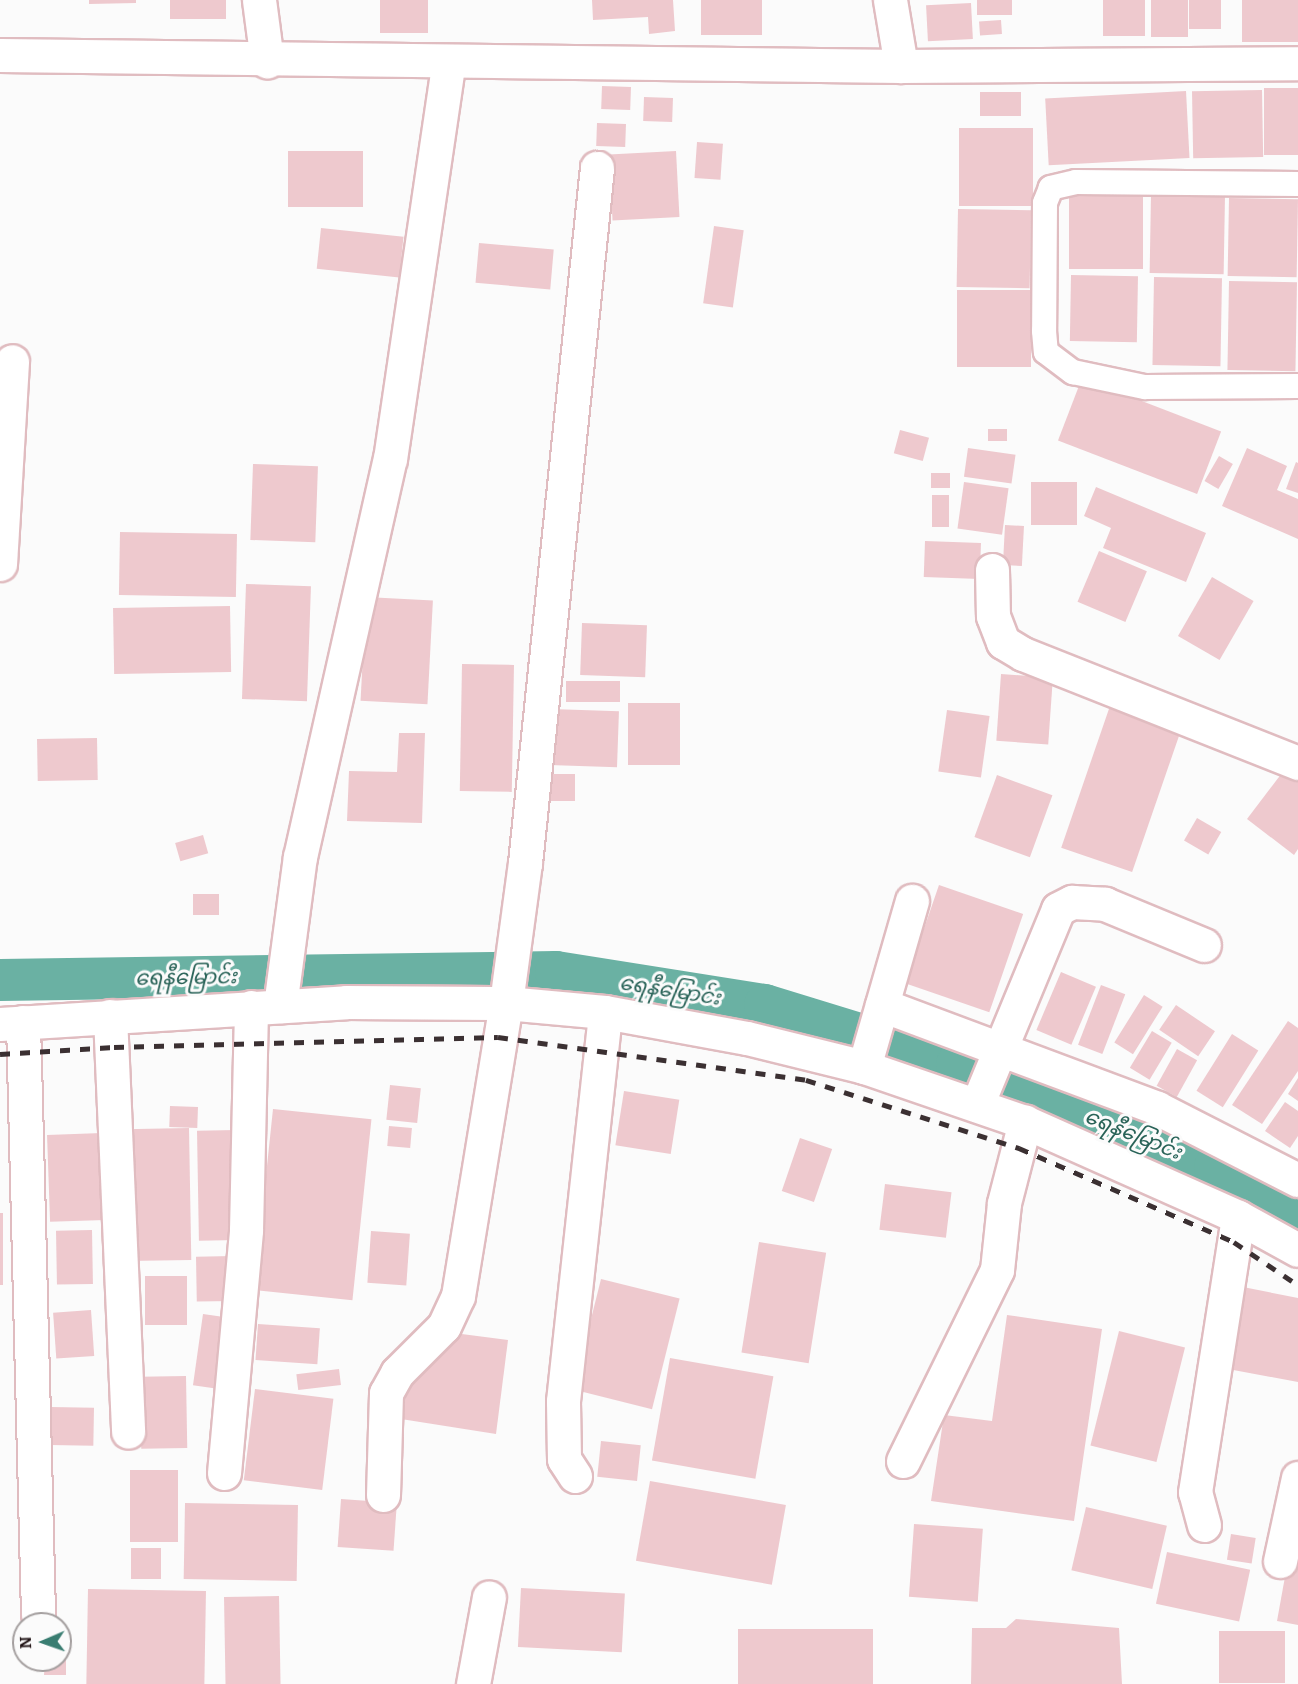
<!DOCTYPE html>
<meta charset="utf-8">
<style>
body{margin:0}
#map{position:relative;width:1298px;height:1684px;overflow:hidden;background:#fbfbfb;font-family:Bitter,"Noto Sans Myanmar",serif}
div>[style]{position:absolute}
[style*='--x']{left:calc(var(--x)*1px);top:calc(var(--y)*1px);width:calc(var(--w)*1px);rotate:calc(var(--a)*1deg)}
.canal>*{height:42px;margin:-21px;padding:0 21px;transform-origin:21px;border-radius:21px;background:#6ab1a3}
.building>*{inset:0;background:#eec9ce;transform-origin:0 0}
.roads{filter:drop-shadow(2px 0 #e0bcc0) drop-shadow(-2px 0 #e0bcc0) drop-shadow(0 2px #e0bcc0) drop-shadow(0 -2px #e0bcc0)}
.lane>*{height:24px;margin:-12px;padding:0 12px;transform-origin:12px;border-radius:12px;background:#fff}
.street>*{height:33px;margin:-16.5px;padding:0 16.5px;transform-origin:16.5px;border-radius:16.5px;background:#fff}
.rail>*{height:4.5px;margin-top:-2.25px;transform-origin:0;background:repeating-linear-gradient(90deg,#3b3032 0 10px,transparent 0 20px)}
span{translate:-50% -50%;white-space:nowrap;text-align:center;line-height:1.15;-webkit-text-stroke:6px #fbfbfb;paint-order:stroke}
.water-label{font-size:21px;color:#296358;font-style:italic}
.north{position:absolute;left:12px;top:1612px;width:60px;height:60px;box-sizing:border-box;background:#fbfbfb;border:2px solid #a49f9f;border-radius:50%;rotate:268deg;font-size:16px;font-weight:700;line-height:24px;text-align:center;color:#211416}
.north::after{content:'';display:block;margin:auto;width:21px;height:27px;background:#397d71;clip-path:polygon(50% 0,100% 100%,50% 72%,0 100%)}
</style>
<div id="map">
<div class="canal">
<div style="--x:0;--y:980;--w:556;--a:-0.82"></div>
<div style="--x:556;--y:972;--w:212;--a:9"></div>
<div style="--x:765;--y:1005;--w:201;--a:17.1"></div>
<div style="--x:957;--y:1064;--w:278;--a:21.8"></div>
<div style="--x:1215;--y:1167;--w:97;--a:31.6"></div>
</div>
<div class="building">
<div style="clip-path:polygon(89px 0,136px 0,136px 3px,89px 4px)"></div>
<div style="left:170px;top:0;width:56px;height:19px"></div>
<div style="left:380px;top:0;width:48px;height:33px"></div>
<div style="clip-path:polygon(592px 0,673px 0,675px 31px,649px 34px,648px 17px,593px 20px)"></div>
<div style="left:701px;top:0;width:61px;height:35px"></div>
<div style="left:977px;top:0;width:35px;height:15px"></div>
<div style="left:1103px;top:0;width:42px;height:36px"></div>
<div style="left:1151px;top:0;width:37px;height:37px"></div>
<div style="left:1189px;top:0;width:32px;height:29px"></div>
<div style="left:1242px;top:0;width:56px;height:42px"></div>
<div style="left:971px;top:3px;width:36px;height:45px;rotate:87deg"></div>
<div style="left:1001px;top:20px;width:14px;height:22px;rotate:86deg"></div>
<div style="left:602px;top:86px;width:29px;height:23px;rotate:2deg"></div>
<div style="left:1298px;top:88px;width:67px;height:34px;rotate:90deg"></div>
<div style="left:1262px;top:90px;width:67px;height:70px;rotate:89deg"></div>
<div style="left:1186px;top:91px;width:67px;height:141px;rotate:87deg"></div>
<div style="left:980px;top:92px;width:41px;height:24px"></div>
<div style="left:644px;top:97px;width:29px;height:24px;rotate:2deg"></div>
<div style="left:597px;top:123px;width:29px;height:23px;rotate:2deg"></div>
<div style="left:959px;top:128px;width:74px;height:78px"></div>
<div style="left:697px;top:142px;width:26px;height:36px;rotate:4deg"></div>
<div style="left:288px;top:151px;width:75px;height:56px"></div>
<div style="left:676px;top:151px;width:66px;height:67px;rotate:87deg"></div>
<div style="left:1069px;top:191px;width:74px;height:78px"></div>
<div style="left:1151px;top:195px;width:74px;height:78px;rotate:1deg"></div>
<div style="left:1229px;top:198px;width:69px;height:78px;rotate:1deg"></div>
<div style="left:958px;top:209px;width:73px;height:78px;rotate:1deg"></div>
<div style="left:714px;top:226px;width:30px;height:78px;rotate:8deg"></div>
<div style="left:321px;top:228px;width:83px;height:41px;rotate:6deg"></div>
<div style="left:479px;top:243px;width:75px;height:40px;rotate:5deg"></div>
<div style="left:1071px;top:275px;width:67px;height:66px;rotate:1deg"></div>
<div style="left:1154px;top:277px;width:68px;height:88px;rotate:1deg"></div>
<div style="left:1229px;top:281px;width:68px;height:89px;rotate:1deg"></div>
<div style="left:957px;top:290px;width:74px;height:77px"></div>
<div style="left:1082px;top:378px;width:149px;height:67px;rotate:21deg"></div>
<div style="left:988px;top:429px;width:19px;height:12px"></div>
<div style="left:900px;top:430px;width:30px;height:24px;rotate:15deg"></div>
<div style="left:968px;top:448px;width:48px;height:29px;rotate:8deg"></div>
<div style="clip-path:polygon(1247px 448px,1287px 466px,1277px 490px,1298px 499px,1298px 539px,1222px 506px)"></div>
<div style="left:1219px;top:456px;width:16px;height:29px;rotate:30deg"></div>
<div style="clip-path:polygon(1296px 462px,1298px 463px,1298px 493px,1286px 489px)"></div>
<div style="left:253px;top:464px;width:65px;height:76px;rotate:2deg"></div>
<div style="left:931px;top:473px;width:19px;height:15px"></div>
<div style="left:964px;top:482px;width:45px;height:47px;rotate:8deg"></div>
<div style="left:1031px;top:482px;width:46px;height:43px"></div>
<div style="clip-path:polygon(1096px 487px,1206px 533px,1186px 582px,1103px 548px,1111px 528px,1084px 516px)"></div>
<div style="left:932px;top:495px;width:17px;height:32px"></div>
<div style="left:1005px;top:525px;width:19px;height:40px;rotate:3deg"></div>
<div style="left:120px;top:532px;width:117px;height:63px;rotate:1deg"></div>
<div style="left:925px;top:541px;width:56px;height:36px;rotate:2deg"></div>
<div style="left:1099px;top:551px;width:52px;height:55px;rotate:23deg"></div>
<div style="left:1212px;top:577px;width:48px;height:68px;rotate:30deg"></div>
<div style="left:246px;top:584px;width:65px;height:115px;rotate:2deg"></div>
<div style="left:366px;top:597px;width:67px;height:104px;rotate:3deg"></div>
<div style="left:230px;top:606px;width:66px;height:117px;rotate:89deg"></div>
<div style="left:582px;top:623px;width:65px;height:52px;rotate:2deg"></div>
<div style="left:462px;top:664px;width:52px;height:127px;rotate:1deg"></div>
<div style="left:1001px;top:674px;width:52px;height:67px;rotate:4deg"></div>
<div style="left:566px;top:681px;width:54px;height:21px"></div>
<div style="left:628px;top:703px;width:52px;height:62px"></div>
<div style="left:1111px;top:703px;width:75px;height:153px;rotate:19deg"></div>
<div style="left:551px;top:709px;width:68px;height:56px;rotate:2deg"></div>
<div style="left:947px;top:710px;width:43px;height:62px;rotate:8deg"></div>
<div style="clip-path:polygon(399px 733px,425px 733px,422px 823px,347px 821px,349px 771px,397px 772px)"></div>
<div style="left:97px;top:738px;width:42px;height:60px;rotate:89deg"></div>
<div style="clip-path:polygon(1285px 769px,1298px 779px,1298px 849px,1294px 855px,1247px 819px)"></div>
<div style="left:547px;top:774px;width:28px;height:27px"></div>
<div style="left:997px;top:775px;width:59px;height:66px;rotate:20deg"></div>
<div style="left:1197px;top:818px;width:28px;height:26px;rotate:30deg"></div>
<div style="left:203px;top:835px;width:19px;height:29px;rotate:74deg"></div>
<div style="left:939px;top:885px;width:89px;height:104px;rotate:19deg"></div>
<div style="left:193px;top:894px;width:26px;height:21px"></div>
<div style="left:1061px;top:972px;width:38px;height:63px;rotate:23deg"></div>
<div style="left:1101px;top:985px;width:26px;height:64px;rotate:21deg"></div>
<div style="left:1144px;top:995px;width:22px;height:56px;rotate:32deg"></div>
<div style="left:1176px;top:1005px;width:47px;height:30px;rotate:34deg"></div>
<div style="clip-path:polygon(1288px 1021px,1298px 1028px,1298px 1071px,1262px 1124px,1232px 1105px)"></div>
<div style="left:1152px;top:1031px;width:23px;height:43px;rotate:31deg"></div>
<div style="left:1232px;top:1034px;width:31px;height:67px;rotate:32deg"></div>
<div style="left:1177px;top:1049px;width:23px;height:42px;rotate:29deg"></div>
<div style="clip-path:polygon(1298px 1078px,1298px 1101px,1288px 1094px)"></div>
<div style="left:390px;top:1085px;width:31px;height:35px;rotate:6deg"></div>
<div style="left:624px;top:1091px;width:56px;height:55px;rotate:9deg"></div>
<div style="clip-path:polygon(1285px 1102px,1298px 1111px,1298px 1136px,1290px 1148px,1265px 1131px)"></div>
<div style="left:170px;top:1106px;width:28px;height:21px;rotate:2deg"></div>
<div style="left:273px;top:1109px;width:99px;height:182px;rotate:6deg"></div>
<div style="left:389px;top:1126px;width:23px;height:20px;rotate:5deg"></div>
<div style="left:189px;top:1128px;width:132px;height:65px;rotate:89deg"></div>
<div style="left:236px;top:1130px;width:110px;height:39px;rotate:89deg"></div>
<div style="left:102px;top:1133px;width:87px;height:55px;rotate:88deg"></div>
<div style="left:800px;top:1138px;width:34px;height:56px;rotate:19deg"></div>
<div style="left:885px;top:1184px;width:67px;height:46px;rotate:7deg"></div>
<div style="left:0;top:1213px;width:3px;height:72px"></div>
<div style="left:92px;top:1230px;width:54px;height:36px;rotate:89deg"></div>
<div style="left:371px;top:1231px;width:39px;height:52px;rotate:4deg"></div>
<div style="left:759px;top:1242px;width:68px;height:112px;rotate:9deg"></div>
<div style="left:232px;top:1256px;width:45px;height:36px;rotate:89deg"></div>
<div style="left:187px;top:1276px;width:49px;height:42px;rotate:90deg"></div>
<div style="left:601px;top:1279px;width:81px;height:114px;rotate:14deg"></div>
<div style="clip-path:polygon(1243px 1287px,1298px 1298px,1298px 1382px,1228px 1369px)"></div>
<div style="left:91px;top:1310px;width:46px;height:38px;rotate:86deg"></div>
<div style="left:203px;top:1314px;width:30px;height:72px;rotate:8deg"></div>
<div style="clip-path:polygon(1007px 1315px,1102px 1329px,1074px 1521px,931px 1501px,944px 1415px,992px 1421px)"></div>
<div style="left:258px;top:1324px;width:62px;height:36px;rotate:4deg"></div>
<div style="left:1119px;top:1331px;width:68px;height:118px;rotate:14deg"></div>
<div style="clip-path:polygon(454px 1333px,508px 1340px,496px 1434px,401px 1419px,411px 1370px)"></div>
<div style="left:670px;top:1358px;width:105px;height:104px;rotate:10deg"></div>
<div style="left:339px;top:1369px;width:16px;height:43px;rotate:83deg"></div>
<div style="left:186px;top:1376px;width:72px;height:46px;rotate:89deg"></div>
<div style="left:255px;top:1389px;width:79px;height:92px;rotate:7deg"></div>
<div style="left:51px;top:1407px;width:43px;height:38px;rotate:1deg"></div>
<div style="left:601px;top:1441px;width:40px;height:36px;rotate:6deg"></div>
<div style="left:130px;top:1470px;width:48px;height:72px"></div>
<div style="left:650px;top:1481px;width:138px;height:81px;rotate:10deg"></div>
<div style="left:341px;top:1499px;width:56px;height:48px;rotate:4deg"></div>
<div style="left:185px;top:1503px;width:113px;height:76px;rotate:1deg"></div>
<div style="left:1086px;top:1507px;width:83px;height:65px;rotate:13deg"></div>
<div style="left:914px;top:1524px;width:69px;height:73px;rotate:4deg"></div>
<div style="left:1231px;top:1534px;width:25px;height:26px;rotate:9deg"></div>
<div style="left:131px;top:1548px;width:30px;height:31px"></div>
<div style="clip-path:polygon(1290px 1549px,1298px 1550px,1298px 1625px,1277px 1621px)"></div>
<div style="left:1167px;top:1552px;width:85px;height:53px;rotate:12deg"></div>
<div style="left:521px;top:1588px;width:104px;height:59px;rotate:3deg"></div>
<div style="left:88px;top:1589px;width:118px;height:95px;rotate:1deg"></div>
<div style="left:279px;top:1596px;width:88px;height:55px;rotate:89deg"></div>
<div style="clip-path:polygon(1016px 1619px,1119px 1628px,1122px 1684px,971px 1684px,972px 1628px,1006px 1628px)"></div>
<div style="left:738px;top:1629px;width:135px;height:55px"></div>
<div style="clip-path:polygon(60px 1631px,66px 1631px,66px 1675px,44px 1675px,45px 1660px,60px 1660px)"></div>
<div style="left:1219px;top:1631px;width:66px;height:52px"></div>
</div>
<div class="roads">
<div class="lane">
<div style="--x:1298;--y:184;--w:222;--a:-179.5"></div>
<div style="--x:1076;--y:182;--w:26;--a:167"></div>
<div style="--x:1051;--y:188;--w:16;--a:112"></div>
<div style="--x:1045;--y:203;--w:128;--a:90.4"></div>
<div style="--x:1044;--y:331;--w:21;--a:85"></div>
<div style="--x:1046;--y:352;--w:34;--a:37"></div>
<div style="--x:1073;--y:372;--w:74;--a:11.8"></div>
<div style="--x:1145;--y:387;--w:153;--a:-0.4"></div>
</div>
<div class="street">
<div style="--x:259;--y:0;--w:62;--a:82.5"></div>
<div style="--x:890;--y:0;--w:67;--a:80.5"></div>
<div style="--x:0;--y:55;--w:901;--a:0.7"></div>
<div style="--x:901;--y:66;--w:397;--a:-0.4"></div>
<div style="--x:0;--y:564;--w:203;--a:-86.6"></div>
<div style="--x:992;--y:570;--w:46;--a:88.8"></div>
<div style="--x:993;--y:616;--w:28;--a:69"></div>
<div style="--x:1003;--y:642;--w:23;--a:31"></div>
<div style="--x:1023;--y:654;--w:296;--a:21.6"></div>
<div style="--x:882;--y:1005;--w:294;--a:20.5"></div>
<div style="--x:1157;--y:1108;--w:158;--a:27.1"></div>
<div style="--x:280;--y:1006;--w:150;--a:-82.4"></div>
<div style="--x:300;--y:857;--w:408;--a:-77.3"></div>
<div style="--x:390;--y:459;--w:402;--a:-81.6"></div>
<div style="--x:110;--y:1016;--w:416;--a:87.5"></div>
<div style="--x:23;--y:1022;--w:592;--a:88.55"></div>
<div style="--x:0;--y:1024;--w:347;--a:-3.6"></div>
<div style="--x:346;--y:1002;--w:160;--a:0.4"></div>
<div style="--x:506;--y:1003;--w:99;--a:5.2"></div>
<div style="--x:605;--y:1012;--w:144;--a:10.4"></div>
<div style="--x:747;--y:1038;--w:121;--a:13.9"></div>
<div style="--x:864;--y:1067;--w:170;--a:18.9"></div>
<div style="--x:1025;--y:1122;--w:233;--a:24"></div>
<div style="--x:1238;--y:1217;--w:68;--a:28.8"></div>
<div style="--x:864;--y:1067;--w:173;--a:-73.9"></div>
<div style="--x:977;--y:1105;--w:212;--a:-67.5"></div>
<div style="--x:1058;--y:909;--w:16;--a:-27"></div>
<div style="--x:1072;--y:902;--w:33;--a:3"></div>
<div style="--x:1105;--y:904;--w:107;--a:22.5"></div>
<div style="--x:903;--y:1461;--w:213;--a:-63.8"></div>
<div style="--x:997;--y:1270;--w:67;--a:-84"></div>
<div style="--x:1004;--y:1203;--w:84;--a:-75.5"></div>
<div style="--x:224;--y:1473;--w:244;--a:-84.8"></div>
<div style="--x:246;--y:1230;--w:223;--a:-88.7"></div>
<div style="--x:575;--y:1476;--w:20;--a:-123"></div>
<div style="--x:564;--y:1459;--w:58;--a:-91"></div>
<div style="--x:563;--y:1401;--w:391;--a:-83.8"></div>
<div style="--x:383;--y:1495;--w:102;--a:-88.3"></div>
<div style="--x:386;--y:1393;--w:23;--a:-61"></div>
<div style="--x:397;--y:1373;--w:66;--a:-45"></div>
<div style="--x:444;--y:1326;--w:33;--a:-65"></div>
<div style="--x:458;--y:1296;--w:297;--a:-80.7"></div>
<div style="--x:506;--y:1003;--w:141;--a:-82.3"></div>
<div style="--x:525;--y:863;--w:699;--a:-84.09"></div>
<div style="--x:1204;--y:1525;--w:34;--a:-105"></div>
<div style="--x:1195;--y:1492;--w:278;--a:-81.1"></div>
<div style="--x:1280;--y:1561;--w:85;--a:-77.8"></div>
<div style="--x:473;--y:1684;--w:88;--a:-79.6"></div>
</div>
</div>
<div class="rail">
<div style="--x:0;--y:1054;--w:114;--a:-3.5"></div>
<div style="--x:114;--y:1047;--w:384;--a:-1.5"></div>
<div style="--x:498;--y:1037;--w:311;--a:7.9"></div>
<div style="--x:806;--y:1080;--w:224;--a:17.7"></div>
<div style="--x:1019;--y:1148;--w:235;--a:23.6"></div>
<div style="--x:1234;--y:1242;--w:77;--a:33.9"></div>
</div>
<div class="water-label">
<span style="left:186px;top:977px;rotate:-1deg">ရေနီမြောင်း</span>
<span style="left:670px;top:990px;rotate:9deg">ရေနီမြောင်း</span>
<span style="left:1133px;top:1134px;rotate:22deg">ရေနီမြောင်း</span>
</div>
<div class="north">N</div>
</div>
